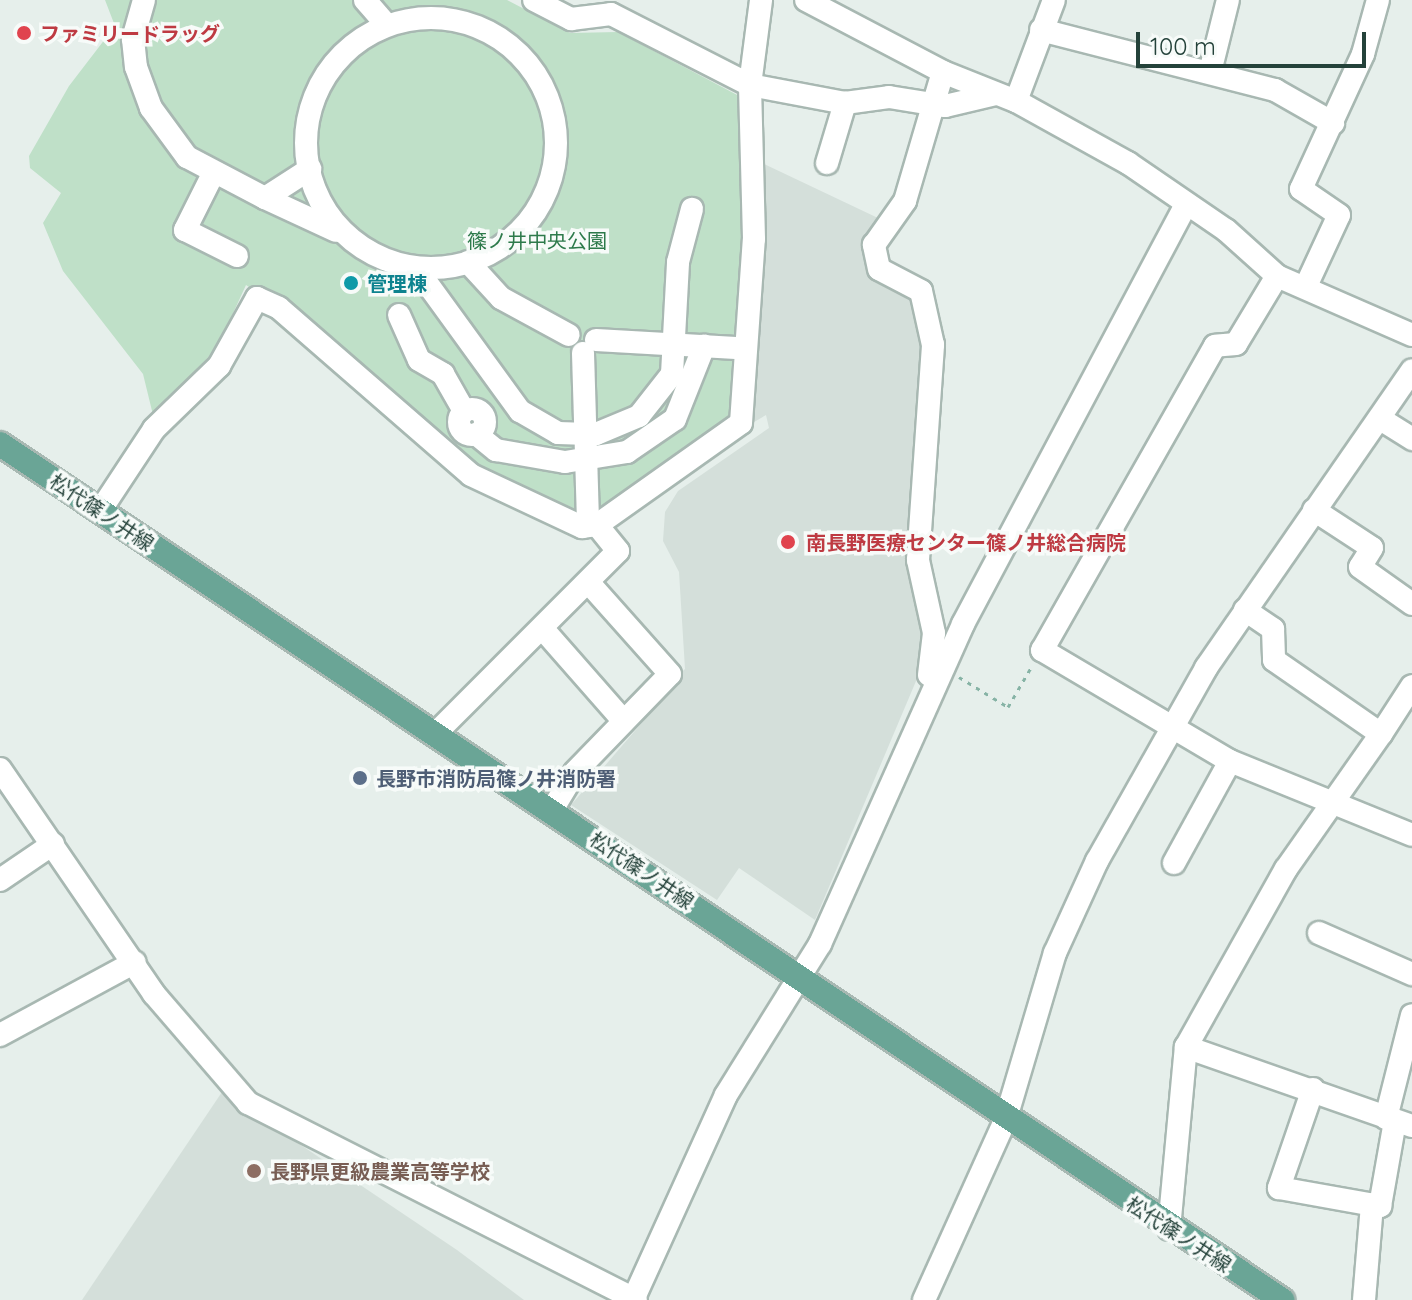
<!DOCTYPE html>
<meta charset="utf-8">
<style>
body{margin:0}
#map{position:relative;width:1412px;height:1300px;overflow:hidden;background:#e6efeb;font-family:Quicksand,"Noto Sans JP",sans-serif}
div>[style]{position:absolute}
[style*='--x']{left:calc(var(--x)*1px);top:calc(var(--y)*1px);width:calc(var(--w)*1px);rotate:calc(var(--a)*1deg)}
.built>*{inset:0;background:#d4dfda}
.green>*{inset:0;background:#bfe0c8}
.path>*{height:3px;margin-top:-1.5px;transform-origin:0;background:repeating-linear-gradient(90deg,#86b3a5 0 4px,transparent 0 10px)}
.roads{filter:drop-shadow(2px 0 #a8b8b2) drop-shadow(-2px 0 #a8b8b2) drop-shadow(0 2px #a8b8b2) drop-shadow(0 -2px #a8b8b2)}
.minor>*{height:22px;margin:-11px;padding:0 11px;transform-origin:11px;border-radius:11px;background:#fff}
.minor>.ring{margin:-11px;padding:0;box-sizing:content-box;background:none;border:22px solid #fff;border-radius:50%}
.major>*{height:24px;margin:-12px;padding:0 12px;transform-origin:12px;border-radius:12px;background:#6aa596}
.dots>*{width:22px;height:22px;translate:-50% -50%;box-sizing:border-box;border:4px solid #f7fbf9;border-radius:50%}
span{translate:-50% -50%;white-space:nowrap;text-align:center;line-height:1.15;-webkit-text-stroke:7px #f7fbf9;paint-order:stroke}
.health-label{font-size:20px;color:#be3a42;font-weight:700}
.left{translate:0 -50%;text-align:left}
.park-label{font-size:20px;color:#2d7a4b}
.culture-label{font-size:20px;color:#0d838f;font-weight:700}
.street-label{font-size:20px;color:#24423a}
.service-label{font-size:20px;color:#4e5e75;font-weight:700}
.education-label{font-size:20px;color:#785e54;font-weight:700}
.scale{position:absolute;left:1136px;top:32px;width:230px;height:36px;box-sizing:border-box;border:4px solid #24423a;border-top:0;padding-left:10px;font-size:24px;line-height:28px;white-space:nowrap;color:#24423a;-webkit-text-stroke:6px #f7fbf9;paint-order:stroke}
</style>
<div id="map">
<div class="built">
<div style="clip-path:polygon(762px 163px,878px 218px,865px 242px,919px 303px,927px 398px,919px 674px,815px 920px,739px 868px,717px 900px,571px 805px,646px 718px,640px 711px,685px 669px,679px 572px,663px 541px,665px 512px,678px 491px,769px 428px,766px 415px,749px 425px)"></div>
<div style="clip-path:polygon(222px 1092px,457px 1250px,524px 1300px,82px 1300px)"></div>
</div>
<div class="green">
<div style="clip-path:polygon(105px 0,507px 0,570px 33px,618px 32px,741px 97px,748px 237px,735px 321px,736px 423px,595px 522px,474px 464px,357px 359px,246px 285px,218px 346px,154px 419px,143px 374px,63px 271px,43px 223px,61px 193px,30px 168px,29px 156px,69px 86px,115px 26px)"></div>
</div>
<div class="path">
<div style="--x:959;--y:677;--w:57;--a:31.5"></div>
<div style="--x:1008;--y:707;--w:48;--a:-59.7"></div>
</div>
<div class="roads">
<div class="minor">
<div style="--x:144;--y:0;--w:41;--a:105.8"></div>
<div style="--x:133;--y:39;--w:28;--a:84"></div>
<div style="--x:136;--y:67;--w:44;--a:69.9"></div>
<div style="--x:151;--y:108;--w:61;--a:53.7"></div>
<div style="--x:187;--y:157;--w:88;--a:27.7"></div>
<div style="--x:265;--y:198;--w:54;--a:-32.8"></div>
<div style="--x:365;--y:0;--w:33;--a:49"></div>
<div style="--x:534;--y:0;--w:42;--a:27.2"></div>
<div style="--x:571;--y:19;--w:40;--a:-7.1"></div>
<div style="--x:611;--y:14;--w:156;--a:27.1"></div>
<div style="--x:750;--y:85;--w:97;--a:10.7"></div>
<div style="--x:845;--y:103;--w:44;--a:-7.8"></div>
<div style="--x:889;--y:97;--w:57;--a:9.1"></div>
<div style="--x:945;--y:106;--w:52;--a:-13.2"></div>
<div style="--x:806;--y:0;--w:155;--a:27.7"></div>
<div style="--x:943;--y:72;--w:79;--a:21.7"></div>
<div style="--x:1016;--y:101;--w:128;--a:29"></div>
<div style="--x:1128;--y:163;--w:119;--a:34.4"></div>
<div style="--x:1226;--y:230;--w:69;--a:42"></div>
<div style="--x:1277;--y:276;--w:147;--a:23.6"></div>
<div class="ring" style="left:306px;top:18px;width:228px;height:228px"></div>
<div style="--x:1041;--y:30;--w:242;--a:14.4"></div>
<div style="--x:1275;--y:90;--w:67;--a:29.6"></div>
<div style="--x:1210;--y:72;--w:74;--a:-76"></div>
<div style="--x:1016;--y:101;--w:108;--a:-69.4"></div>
<div style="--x:827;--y:163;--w:63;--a:-73.3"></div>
<div style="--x:214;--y:172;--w:65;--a:116.6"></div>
<div style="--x:185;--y:230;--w:58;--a:26.6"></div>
<div style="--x:265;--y:198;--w:78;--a:24.9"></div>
<div style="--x:468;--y:262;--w:49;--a:47.5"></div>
<div style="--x:501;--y:298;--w:77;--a:28.6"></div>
<div style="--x:416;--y:268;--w:177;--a:54"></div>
<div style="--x:520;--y:411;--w:44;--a:30.1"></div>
<div style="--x:558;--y:433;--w:38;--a:2"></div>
<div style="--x:596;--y:434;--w:47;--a:-22.7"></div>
<div style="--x:639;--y:416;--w:53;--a:-51.8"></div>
<div style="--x:672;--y:374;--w:112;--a:-86.9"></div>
<div style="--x:678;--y:262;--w:55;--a:-75.2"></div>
<div style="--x:1277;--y:276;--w:79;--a:121.1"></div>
<div style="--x:1236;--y:344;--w:21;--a:175"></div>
<div style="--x:1215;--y:346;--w:350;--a:119.6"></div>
<div style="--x:1042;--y:650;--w:218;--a:30.6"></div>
<div style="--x:1230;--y:761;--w:196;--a:22.1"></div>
<div style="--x:1306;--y:286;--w:78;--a:-65.1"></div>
<div style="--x:1339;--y:215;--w:46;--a:-145.6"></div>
<div style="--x:1301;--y:189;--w:149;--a:-65.3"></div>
<div style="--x:1363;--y:54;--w:56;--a:-74.5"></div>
<div style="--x:399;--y:315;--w:49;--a:66"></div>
<div style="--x:419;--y:360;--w:28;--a:30"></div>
<div style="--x:443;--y:374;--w:43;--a:60.4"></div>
<div style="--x:596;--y:340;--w:140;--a:3.3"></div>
<div style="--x:583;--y:353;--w:173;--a:88.3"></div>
<div class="ring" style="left:459px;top:409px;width:4px;height:4px"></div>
<div style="--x:1382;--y:420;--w:36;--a:32"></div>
<div style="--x:476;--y:434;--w:26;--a:39"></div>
<div style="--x:496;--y:450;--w:70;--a:9.9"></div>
<div style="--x:565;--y:462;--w:63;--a:-9.2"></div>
<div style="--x:627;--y:452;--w:58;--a:-34.5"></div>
<div style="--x:675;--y:419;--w:79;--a:-68.3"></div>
<div style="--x:1314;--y:510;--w:69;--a:33.2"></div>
<div style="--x:1372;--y:548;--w:22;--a:122"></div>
<div style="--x:1360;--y:567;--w:64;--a:35.4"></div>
<div style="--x:100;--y:511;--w:98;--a:-56.6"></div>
<div style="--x:154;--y:429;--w:91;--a:-44.1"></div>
<div style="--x:219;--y:366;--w:78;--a:-60.8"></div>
<div style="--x:257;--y:298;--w:24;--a:24"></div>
<div style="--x:279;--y:308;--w:254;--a:41"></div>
<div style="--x:471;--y:475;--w:123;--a:25.1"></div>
<div style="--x:582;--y:527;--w:15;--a:-8"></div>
<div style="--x:597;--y:525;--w:176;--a:-35.3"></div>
<div style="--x:741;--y:423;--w:184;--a:-86"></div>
<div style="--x:754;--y:239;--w:154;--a:-91.5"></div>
<div style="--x:750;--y:85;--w:86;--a:-82.6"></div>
<div style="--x:1245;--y:610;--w:34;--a:34"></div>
<div style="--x:1273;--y:629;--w:31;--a:88"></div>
<div style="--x:1274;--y:660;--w:130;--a:34.7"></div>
<div style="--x:1381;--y:734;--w:57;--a:-57.1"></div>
<div style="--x:542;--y:628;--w:121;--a:48.7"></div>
<div style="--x:929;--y:675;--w:42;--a:-83.2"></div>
<div style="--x:934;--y:633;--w:75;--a:-102.4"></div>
<div style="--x:918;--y:560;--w:216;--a:-86"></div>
<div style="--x:933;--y:345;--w:55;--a:-102.5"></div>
<div style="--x:921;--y:291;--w:47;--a:-152.4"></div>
<div style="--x:879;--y:269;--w:25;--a:-102"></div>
<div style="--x:874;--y:245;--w:54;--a:-54.8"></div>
<div style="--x:905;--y:201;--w:134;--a:-73.6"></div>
<div style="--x:434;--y:735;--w:260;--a:-45"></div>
<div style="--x:618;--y:551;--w:33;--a:-129"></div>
<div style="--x:0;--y:769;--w:273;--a:55.6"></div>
<div style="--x:154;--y:994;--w:144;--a:49.2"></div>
<div style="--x:248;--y:1103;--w:435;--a:26.9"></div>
<div style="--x:552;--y:810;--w:44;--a:-58.8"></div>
<div style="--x:575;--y:772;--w:136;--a:-45.9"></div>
<div style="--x:670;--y:674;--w:122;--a:-131.7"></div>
<div style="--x:1174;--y:863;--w:116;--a:-61.2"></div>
<div style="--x:0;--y:880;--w:64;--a:-34.2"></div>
<div style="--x:1319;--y:933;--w:102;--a:23.8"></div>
<div style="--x:0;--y:1035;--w:153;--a:-28.4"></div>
<div style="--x:1186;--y:1047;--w:239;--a:19.3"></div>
<div style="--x:1313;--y:1089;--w:105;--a:109"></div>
<div style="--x:1279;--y:1188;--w:103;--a:10.1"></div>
<div style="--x:1380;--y:1206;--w:86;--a:-80"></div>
<div style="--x:1386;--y:1118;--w:106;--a:-75.8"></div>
<div style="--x:1169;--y:1229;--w:183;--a:-84.7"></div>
<div style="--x:1186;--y:1047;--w:204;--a:-60.7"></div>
<div style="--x:1286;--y:869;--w:165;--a:-54.9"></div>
<div style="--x:633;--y:1300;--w:225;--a:-65.6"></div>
<div style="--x:726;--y:1095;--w:178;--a:-58.1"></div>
<div style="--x:820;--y:944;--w:350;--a:-65.9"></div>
<div style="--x:963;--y:624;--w:472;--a:-62"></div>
<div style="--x:924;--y:1300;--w:200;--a:-65.7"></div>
<div style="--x:1006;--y:1118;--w:172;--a:-73.5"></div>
<div style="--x:1055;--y:953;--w:101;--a:-65.5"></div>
<div style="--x:1097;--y:861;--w:222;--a:-60.5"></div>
<div style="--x:1206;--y:668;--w:362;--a:-55.3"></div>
<div style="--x:1364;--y:1300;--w:96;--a:-85.2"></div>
</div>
<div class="major">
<div style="--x:0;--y:444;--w:1542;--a:33.73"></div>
</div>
</div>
<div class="dots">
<div style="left:24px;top:33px;background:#e0444e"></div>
<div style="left:351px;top:283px;background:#0f9aa8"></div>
<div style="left:788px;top:542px;background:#e0444e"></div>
<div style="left:360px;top:778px;background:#5c6f8a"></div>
<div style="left:254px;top:1171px;background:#8d6e63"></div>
</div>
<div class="health-label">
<span class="left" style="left:40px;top:33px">ファミリードラッグ</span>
<span class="left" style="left:806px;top:542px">南長野医療センター篠ノ井総合病院</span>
</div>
<div class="park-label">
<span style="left:537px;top:240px">篠ノ井中央公園</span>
</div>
<div class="culture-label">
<span class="left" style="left:367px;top:283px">管理棟</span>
</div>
<div class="street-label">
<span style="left:102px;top:512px;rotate:34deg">松代篠ノ井線</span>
<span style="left:642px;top:870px;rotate:34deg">松代篠ノ井線</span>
<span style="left:1179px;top:1234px;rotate:33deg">松代篠ノ井線</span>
</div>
<div class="service-label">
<span class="left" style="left:376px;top:778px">長野市消防局篠ノ井消防署</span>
</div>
<div class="education-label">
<span class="left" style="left:270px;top:1171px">長野県更級農業高等学校</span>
</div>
<div class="scale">100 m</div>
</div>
